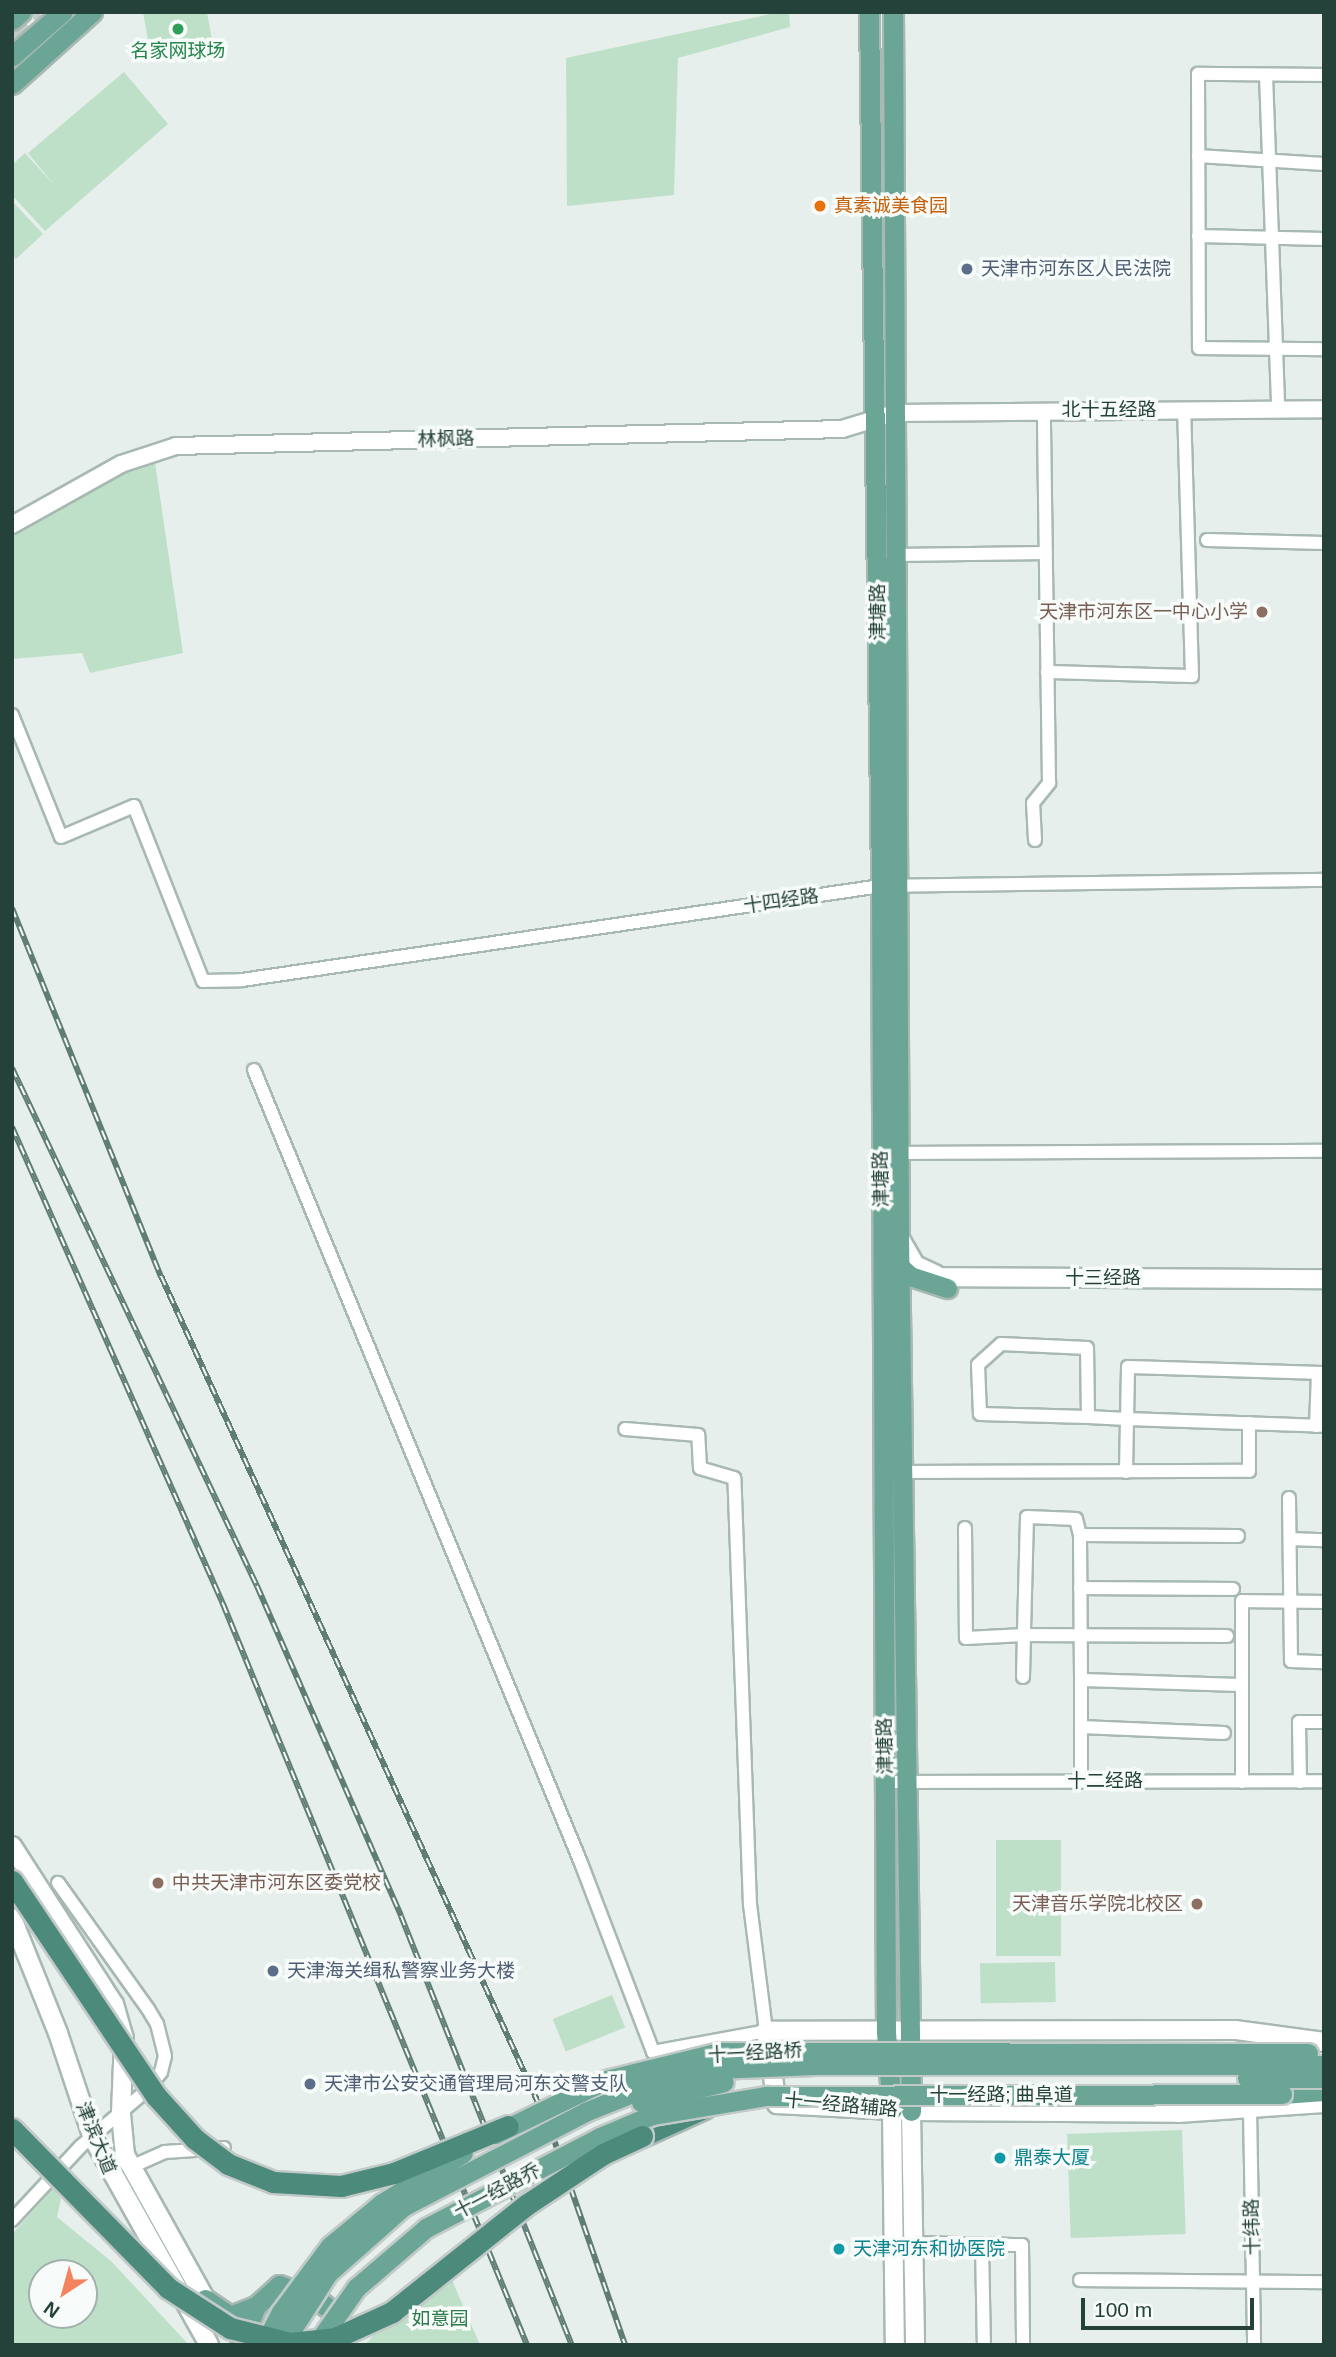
<!DOCTYPE html>
<meta charset="utf-8">
<style>
body{margin:0}
#map{position:relative;width:1336px;height:2357px;overflow:hidden;background:#e6efeb;font-family:Helvetica,"Noto Sans SC",sans-serif}
div>[style]{position:absolute}
[style*='--x']{left:calc(var(--x)*1px);top:calc(var(--y)*1px);width:calc(var(--w)*1px);rotate:calc(var(--a)*1deg)}
.green>*{inset:0;background:#bfe0c8;transform-origin:0 0}
.secondary-tunnel>*{height:18px;margin-top:-9px;transform-origin:0;background:repeating-linear-gradient(90deg,#bfccc8 0 18px,transparent 0 27px)}
.roads{filter:drop-shadow(2px 0 #a8b8b2) drop-shadow(-2px 0 #a8b8b2) drop-shadow(0 2px #a8b8b2) drop-shadow(0 -2px #a8b8b2)}
.minor>*{height:12px;margin:-6px;padding:0 6px;transform-origin:6px;border-radius:6px;background:#fff}
.tertiary>*{height:16px;margin:-8px;padding:0 8px;transform-origin:8px;border-radius:8px;background:#fff}
.secondary>*{height:18px;margin:-9px;padding:0 9px;transform-origin:9px;border-radius:9px;background:#fff}
.primary>*{height:19px;margin:-9.5px;padding:0 9.5px;transform-origin:9.5px;border-radius:9.5px;background:#6aa596}
.trunk>*{height:21px;margin:-10.5px;padding:0 10.5px;transform-origin:10.5px;border-radius:10.5px;background:#4c8a7c}
.rail>*{height:6px;margin-top:-3px;transform-origin:0;background:repeating-linear-gradient(90deg,#f7fbf9 0 10px,#5f7d75 0 20px);box-sizing:border-box;border-block:2px solid #5f7d75}
.bridges{filter:drop-shadow(2px 0 #c2cac8) drop-shadow(-2px 0 #c2cac8) drop-shadow(0 2px #c2cac8) drop-shadow(0 -2px #c2cac8)}
.primary-bridge>*{height:19px;margin:-9.5px;padding:0 9.5px;transform-origin:9.5px;border-radius:9.5px;background:#6aa596}
.trunk-bridge>*{height:21px;margin:-10.5px;padding:0 10.5px;transform-origin:10.5px;border-radius:10.5px;background:#4c8a7c}
.dots>*{width:19px;height:19px;translate:-50% -50%;box-sizing:border-box;border:4px solid #f7fbf9;border-radius:50%}
span{translate:-50% -50%;white-space:nowrap;text-align:center;line-height:1.15;-webkit-text-stroke:7px #f7fbf9;paint-order:stroke}
.leisure-label{font-size:19px;color:#27864d}
.food-label{font-size:19px;color:#c56008}
.left{translate:0 -50%;text-align:left}
.service-label{font-size:19px;color:#4e5e75}
.street-label{font-size:19px;color:#24423a}
.education-label{font-size:19px;color:#785e54}
.right{translate:-100% -50%;text-align:right}
.culture-label{font-size:19px;color:#0d838f}
.park-label{font-size:19px;color:#2d7a4b}
.frame{position:absolute;inset:0;border:14px solid #24423a;pointer-events:none}
.north{position:absolute;left:28px;top:2259px;width:70px;height:70px;box-sizing:border-box;background:#f7fbf9;border:2px solid #a3b1ad;border-radius:50%;rotate:216deg;font-size:19px;font-weight:700;line-height:28px;text-align:center;color:#24423a}
.north::after{content:'';display:block;margin:auto;width:24px;height:32px;background:#f4845f;clip-path:polygon(50% 0,100% 100%,50% 72%,0 100%)}
.scale{position:absolute;left:1081px;top:2298px;width:173px;height:32px;box-sizing:border-box;border:4px solid #24423a;border-top:0;padding-left:9px;font-size:21px;line-height:24px;white-space:nowrap;color:#24423a;-webkit-text-stroke:5px #f7fbf9;paint-order:stroke}
</style>
<div id="map">
<div class="green">
<div style="clip-path:polygon(143px 12px,207px 12px,213px 46px,151px 57px)"></div>
<div style="clip-path:polygon(780px 12px,789px 12px,790px 27px,678px 58px,674px 195px,567px 206px,566px 58px)"></div>
<div style="clip-path:polygon(124px 72px,168px 124px,45px 231px,12px 195px,12px 165px,25px 153px,55px 186px,28px 153px)"></div>
<div style="clip-path:polygon(12px 201px,43px 234px,16px 259px,12px 255px)"></div>
<div style="clip-path:polygon(155px 463px,183px 653px,90px 673px,82px 653px,12px 659px,12px 534px,121px 472px)"></div>
<div style="left:1061px;top:1840px;width:116px;height:65px;rotate:90deg"></div>
<div style="left:1055px;top:1962px;width:40px;height:75px;rotate:89deg"></div>
<div style="left:612px;top:1995px;width:35px;height:64px;rotate:68deg"></div>
<div style="left:1182px;top:2130px;width:104px;height:115px;rotate:88deg"></div>
<div style="clip-path:polygon(evenodd,53px 2189px,61px 2199px,57px 2217px,112px 2262px,189px 2345px,12px 2345px,12px 2234px,53px 2189px,42px 2273px,84px 2273px,84px 2315px,42px 2315px,42px 2273px)"></div>
<div style="clip-path:polygon(452px 2280px,480px 2345px,365px 2345px,375px 2334px)"></div>
</div>
<div class="secondary-tunnel">
<div style="--x:12;--y:35;--w:35;--a:-41"></div>
</div>
<div class="roads">
<div class="minor">
<div style="--x:1266;--y:75;--w:334;--a:87.9"></div>
<div style="--x:1324;--y:75;--w:126;--a:-179.5"></div>
<div style="--x:1198;--y:74;--w:274;--a:89.8"></div>
<div style="--x:1199;--y:348;--w:125;--a:0.5"></div>
<div style="--x:1198;--y:156;--w:126;--a:3.6"></div>
<div style="--x:1198;--y:236;--w:126;--a:1.4"></div>
<div style="--x:1207;--y:540;--w:117;--a:1.5"></div>
<div style="--x:895;--y:555;--w:151;--a:-0.8"></div>
<div style="--x:1047;--y:672;--w:145;--a:1.6"></div>
<div style="--x:1192;--y:676;--w:266;--a:-91.7"></div>
<div style="--x:12;--y:715;--w:131;--a:68.1"></div>
<div style="--x:61;--y:837;--w:79;--a:-23"></div>
<div style="--x:134;--y:806;--w:188;--a:68.5"></div>
<div style="--x:203;--y:981;--w:39;--a:-1"></div>
<div style="--x:242;--y:980;--w:646;--a:-8.37"></div>
<div style="--x:881;--y:886;--w:443;--a:-0.8"></div>
<div style="--x:1035;--y:840;--w:37;--a:-93"></div>
<div style="--x:1033;--y:803;--w:26;--a:-51"></div>
<div style="--x:1049;--y:783;--w:373;--a:-90.8"></div>
<div style="--x:254;--y:1070;--w:858;--a:67.59"></div>
<div style="--x:581;--y:1863;--w:202;--a:69.1"></div>
<div style="--x:653;--y:2052;--w:115;--a:-10.5"></div>
<div style="--x:766;--y:2031;--w:127;--a:-97.2"></div>
<div style="--x:750;--y:1905;--w:427;--a:-92.1"></div>
<div style="--x:734;--y:1478;--w:35;--a:-164"></div>
<div style="--x:700;--y:1468;--w:33;--a:-93"></div>
<div style="--x:698;--y:1435;--w:73;--a:-175.3"></div>
<div style="--x:899;--y:1153;--w:425;--a:-0.3"></div>
<div style="--x:1088;--y:1417;--w:69;--a:-90.8"></div>
<div style="--x:1087;--y:1348;--w:86;--a:-177.3"></div>
<div style="--x:1001;--y:1344;--w:31;--a:138"></div>
<div style="--x:978;--y:1365;--w:49;--a:87.7"></div>
<div style="--x:980;--y:1414;--w:108;--a:1.6"></div>
<div style="--x:1088;--y:1417;--w:39;--a:3"></div>
<div style="--x:1127;--y:1419;--w:197;--a:2"></div>
<div style="--x:1316;--y:1426;--w:53;--a:-87.8"></div>
<div style="--x:902;--y:1472;--w:347;--a:-0.2"></div>
<div style="--x:1249;--y:1471;--w:48;--a:-90"></div>
<div style="--x:1126;--y:1472;--w:105;--a:-88.9"></div>
<div style="--x:1128;--y:1367;--w:196;--a:1.8"></div>
<div style="--x:1289;--y:1498;--w:163;--a:89.3"></div>
<div style="--x:1291;--y:1661;--w:33;--a:2"></div>
<div style="--x:965;--y:1528;--w:110;--a:89.5"></div>
<div style="--x:966;--y:1638;--w:58;--a:-3"></div>
<div style="--x:1024;--y:1635;--w:42;--a:91.4"></div>
<div style="--x:1080;--y:1535;--w:16;--a:-104"></div>
<div style="--x:1076;--y:1519;--w:49;--a:-177.7"></div>
<div style="--x:1027;--y:1517;--w:118;--a:91.5"></div>
<div style="--x:1024;--y:1635;--w:203;--a:0.3"></div>
<div style="--x:1238;--y:1536;--w:158;--a:-179.6"></div>
<div style="--x:1080;--y:1535;--w:145;--a:89.6"></div>
<div style="--x:1081;--y:1680;--w:161;--a:1.8"></div>
<div style="--x:1290;--y:1539;--w:34;--a:2"></div>
<div style="--x:1080;--y:1588;--w:153;--a:0.4"></div>
<div style="--x:1081;--y:1680;--w:101;--a:90"></div>
<div style="--x:1081;--y:1727;--w:143;--a:2.4"></div>
<div style="--x:886;--y:1782;--w:438;--a:-0.1"></div>
<div style="--x:1242;--y:1782;--w:181;--a:-90"></div>
<div style="--x:1242;--y:1601;--w:82;--a:0.7"></div>
<div style="--x:1300;--y:1782;--w:60;--a:-91"></div>
<div style="--x:1299;--y:1722;--w:25;--a:0"></div>
<div style="--x:1250;--y:2109;--w:236;--a:89"></div>
<div style="--x:131;--y:2167;--w:37;--a:-24"></div>
<div style="--x:165;--y:2152;--w:59;--a:-3.9"></div>
<div style="--x:12;--y:2220;--w:101;--a:-47"></div>
<div style="--x:81;--y:2146;--w:87;--a:-40.3"></div>
<div style="--x:147;--y:2090;--w:23;--a:-52"></div>
<div style="--x:161;--y:2072;--w:16;--a:-76"></div>
<div style="--x:165;--y:2056;--w:33;--a:-104"></div>
<div style="--x:157;--y:2024;--w:17;--a:-121"></div>
<div style="--x:148;--y:2009;--w:155;--a:-125.5"></div>
<div style="--x:913;--y:2243;--w:109;--a:1.1"></div>
<div style="--x:1022;--y:2245;--w:100;--a:89.4"></div>
<div style="--x:982;--y:2245;--w:100;--a:88.9"></div>
<div style="--x:1080;--y:2280;--w:244;--a:0.5"></div>
</div>
<div class="tertiary">
<div style="--x:12;--y:525;--w:125;--a:-29.2"></div>
<div style="--x:121;--y:464;--w:58;--a:-18.1"></div>
<div style="--x:176;--y:446;--w:666;--a:-1.46"></div>
<div style="--x:842;--y:429;--w:55;--a:-16.8"></div>
<div style="--x:895;--y:413;--w:429;--a:-0.5"></div>
</div>
<div class="secondary">
<div style="--x:899;--y:1237;--w:32;--a:60"></div>
<div style="--x:915;--y:1265;--w:23;--a:25"></div>
<div style="--x:921;--y:1277;--w:403;--a:0.3"></div>
<div style="--x:12;--y:1846;--w:188;--a:57.2"></div>
<div style="--x:114;--y:2004;--w:35;--a:74"></div>
<div style="--x:124;--y:2038;--w:76;--a:92.3"></div>
<div style="--x:121;--y:2114;--w:41;--a:84.4"></div>
<div style="--x:125;--y:2155;--w:165;--a:60.9"></div>
<div style="--x:12;--y:1918;--w:124;--a:68.2"></div>
<div style="--x:58;--y:2033;--w:111;--a:71.6"></div>
<div style="--x:93;--y:2138;--w:237;--a:60.7"></div>
<div style="--x:1324;--y:2042;--w:90;--a:-172.3"></div>
<div style="--x:1235;--y:2030;--w:469;--a:179.9"></div>
<div style="--x:766;--y:2031;--w:74;--a:81.4"></div>
<div style="--x:777;--y:2104;--w:134;--a:3"></div>
<div style="--x:911;--y:2111;--w:267;--a:0.4"></div>
<div style="--x:1178;--y:2113;--w:146;--a:-3.9"></div>
<div style="--x:892;--y:2110;--w:235;--a:89.3"></div>
<div style="--x:911;--y:2111;--w:234;--a:89"></div>
</div>
<div class="primary">
<div style="--x:869;--y:12;--w:874;--a:89.21"></div>
<div style="--x:881;--y:886;--w:1146;--a:89.75"></div>
<div style="--x:886;--y:2032;--w:78;--a:85.6"></div>
<div style="--x:893;--y:12;--w:1225;--a:89.72"></div>
<div style="--x:899;--y:1237;--w:874;--a:89.21"></div>
<div style="--x:12;--y:20;--w:12;--a:-42"></div>
<div style="--x:12;--y:56;--w:67;--a:-41.3"></div>
<div style="--x:12;--y:84;--w:108;--a:-42"></div>
<div style="--x:895;--y:1262;--w:21;--a:43"></div>
<div style="--x:910;--y:1276;--w:39;--a:18"></div>
<div style="--x:1282;--y:2094;--w:42;--a:-4.1"></div>
<div style="--x:205;--y:2299;--w:30;--a:34"></div>
<div style="--x:230;--y:2316;--w:28;--a:-21"></div>
<div style="--x:240;--y:2345;--w:42;--a:-67.7"></div>
<div style="--x:256;--y:2306;--w:31;--a:-42"></div>
<div style="--x:279;--y:2285;--w:40;--a:20.2"></div>
<div style="--x:317;--y:2299;--w:28;--a:39"></div>
<div style="--x:339;--y:2317;--w:11;--a:68"></div>
</div>
<div class="trunk">
<div style="--x:642;--y:2136;--w:68;--a:-24.3"></div>
</div>
</div>
<div class="rail">
<div style="--x:12;--y:908;--w:397;--a:68"></div>
<div style="--x:161;--y:1276;--w:940;--a:65.48"></div>
<div style="--x:551;--y:2131;--w:226;--a:70.9"></div>
<div style="--x:12;--y:1068;--w:573;--a:64.69"></div>
<div style="--x:257;--y:1586;--w:360;--a:66.4"></div>
<div style="--x:401;--y:1916;--w:462;--a:68.3"></div>
<div style="--x:12;--y:1127;--w:522;--a:66.14"></div>
<div style="--x:223;--y:1604;--w:801;--a:67.69"></div>
</div>
<div class="bridges">
<div class="primary-bridge">
<div style="--x:1247;--y:2078;--w:77;--a:0"></div>
<div style="--x:641;--y:2102;--w:85;--a:-13.5"></div>
<div style="--x:495;--y:2134;--w:123;--a:-25.9"></div>
<div style="--x:606;--y:2080;--w:116;--a:-13.9"></div>
<div style="--x:719;--y:2052;--w:589;--a:0.1"></div>
<div style="--x:264;--y:2345;--w:37;--a:-63"></div>
<div style="--x:281;--y:2312;--w:82;--a:-53.4"></div>
<div style="--x:330;--y:2246;--w:67;--a:-39.6"></div>
<div style="--x:382;--y:2203;--w:95;--a:-31.7"></div>
<div style="--x:282;--y:2345;--w:85;--a:-57.4"></div>
<div style="--x:328;--y:2273;--w:101;--a:-41.4"></div>
<div style="--x:404;--y:2206;--w:204;--a:-27.4"></div>
<div style="--x:585;--y:2112;--w:88;--a:-21.9"></div>
<div style="--x:667;--y:2079;--w:50;--a:-11.5"></div>
<div style="--x:716;--y:2069;--w:99;--a:-2.3"></div>
<div style="--x:815;--y:2065;--w:509;--a:0"></div>
<div style="--x:316;--y:2345;--w:70;--a:-54.9"></div>
<div style="--x:356;--y:2288;--w:92;--a:-40.6"></div>
<div style="--x:426;--y:2228;--w:196;--a:-27.6"></div>
<div style="--x:600;--y:2137;--w:56;--a:-22.9"></div>
<div style="--x:652;--y:2115;--w:116;--a:-9.5"></div>
<div style="--x:766;--y:2096;--w:516;--a:-0.22"></div>
</div>
<div class="trunk-bridge">
<div style="--x:12;--y:1881;--w:259;--a:56.2"></div>
<div style="--x:156;--y:2096;--w:58;--a:47.8"></div>
<div style="--x:195;--y:2139;--w:41;--a:37.1"></div>
<div style="--x:228;--y:2164;--w:48;--a:21.8"></div>
<div style="--x:273;--y:2182;--w:68;--a:3.4"></div>
<div style="--x:341;--y:2186;--w:55;--a:-13.8"></div>
<div style="--x:394;--y:2173;--w:123;--a:-22.4"></div>
<div style="--x:12;--y:2129;--w:223;--a:45.5"></div>
<div style="--x:168;--y:2288;--w:74;--a:32.8"></div>
<div style="--x:230;--y:2328;--w:62;--a:14"></div>
<div style="--x:290;--y:2343;--w:45;--a:-6.3"></div>
<div style="--x:335;--y:2338;--w:63;--a:-24.5"></div>
<div style="--x:392;--y:2312;--w:171;--a:-38.6"></div>
<div style="--x:526;--y:2205;--w:92;--a:-33.5"></div>
<div style="--x:603;--y:2154;--w:43;--a:-24.8"></div>
</div>
</div>
<div class="dots">
<div style="left:178px;top:29px;background:#2e9e5b"></div>
<div style="left:820px;top:206px;background:#e8710a"></div>
<div style="left:967px;top:269px;background:#5c6f8a"></div>
<div style="left:1262px;top:612px;background:#8d6e63"></div>
<div style="left:158px;top:1883px;background:#8d6e63"></div>
<div style="left:1197px;top:1904px;background:#8d6e63"></div>
<div style="left:273px;top:1971px;background:#5c6f8a"></div>
<div style="left:310px;top:2084px;background:#5c6f8a"></div>
<div style="left:1000px;top:2158px;background:#0f9aa8"></div>
<div style="left:839px;top:2249px;background:#0f9aa8"></div>
</div>
<div class="leisure-label">
<span style="left:178px;top:51px">名家网球场</span>
</div>
<div class="food-label">
<span class="left" style="left:834px;top:206px">真素诚美食园</span>
</div>
<div class="service-label">
<span class="left" style="left:981px;top:269px">天津市河东区人民法院</span>
<span class="left" style="left:287px;top:1971px">天津海关缉私警察业务大楼</span>
<span class="left" style="left:324px;top:2084px">天津市公安交通管理局河东交警支队</span>
</div>
<div class="street-label">
<span style="left:1109px;top:410px">北十五经路</span>
<span style="left:446px;top:439px;rotate:-1deg">林枫路</span>
<span style="left:878px;top:612px;rotate:-90deg">津塘路</span>
<span style="left:781px;top:901px;rotate:-8deg">十四经路</span>
<span style="left:881px;top:1179px;rotate:-91deg">津塘路</span>
<span style="left:1103px;top:1278px">十三经路</span>
<span style="left:885px;top:1746px;rotate:-91deg">津塘路</span>
<span style="left:1105px;top:1781px">十二经路</span>
<span style="left:755px;top:2053px;rotate:-3deg">十一经路桥</span>
<span style="left:1001px;top:2095px">十一经路; 曲阜道</span>
<span style="left:841px;top:2105px;rotate:5deg">十一经路辅路</span>
<span style="left:96px;top:2138px;rotate:68deg">津滨大道</span>
<span style="left:497px;top:2191px;rotate:-28deg">十一经路乔</span>
<span style="left:1252px;top:2227px;rotate:-91deg">十纬路</span>
</div>
<div class="education-label">
<span class="right" style="left:1248px;top:612px">天津市河东区一中心小学</span>
<span class="left" style="left:172px;top:1883px">中共天津市河东区委党校</span>
<span class="right" style="left:1183px;top:1904px">天津音乐学院北校区</span>
</div>
<div class="culture-label">
<span class="left" style="left:1014px;top:2158px">鼎泰大厦</span>
<span class="left" style="left:853px;top:2249px">天津河东和协医院</span>
</div>
<div class="park-label">
<span style="left:440px;top:2319px">如意园</span>
</div>
<div class="frame"></div>
<div class="north">N</div>
<div class="scale">100 m</div>
</div>
